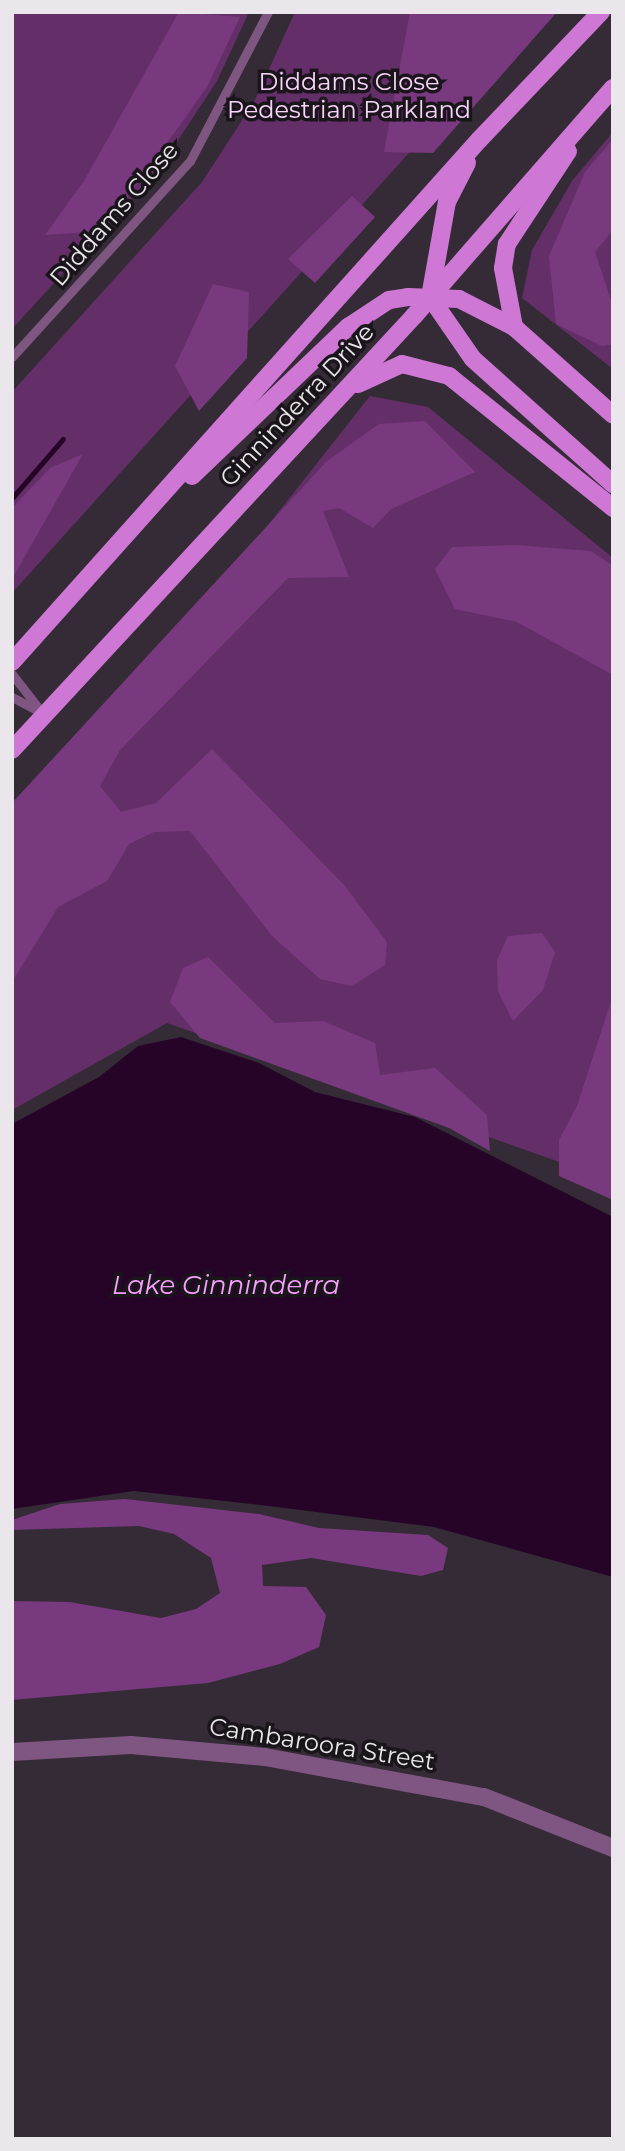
<!DOCTYPE html>
<style>
body{margin:0}
#map{position:relative;width:625px;height:2151px;overflow:hidden;background:#352b36;font-family:Montserrat,sans-serif}
div>[style]{position:absolute}
[style*='--x']{left:calc(var(--x)*1px);top:calc(var(--y)*1px);width:calc(var(--w)*1px);rotate:calc(var(--a)*1deg)}
.green>*{inset:0;background:#642f68}
.forest>*{inset:0;background:#79397e}
.water>*{inset:0;background:#250428}
.stream>*{height:5px;margin:-2.5px;padding:0 2.5px;transform-origin:2.5px;border-radius:2.5px;background:#250428}
.service>*{height:9px;margin:-4.5px;padding:0 4.5px;transform-origin:4.5px;border-radius:4.5px;background:#7f5582}
.minor>*{height:18px;margin:-9px;padding:0 9px;transform-origin:9px;border-radius:9px;background:#7f5582}
.primary>*{height:18px;margin:-9px;padding:0 9px;transform-origin:9px;border-radius:9px;background:#ce77d5}
span{translate:-50% -50%;white-space:nowrap;text-align:center;line-height:1.15;-webkit-text-stroke:7px #1a151a;paint-order:stroke}
.park-label{font-size:24px;color:#f8d4fa}
.street-label{font-size:24px;color:#ebe5ec}
.water-label{font-size:26px;color:#f89fff;font-style:italic}
.frame{position:absolute;inset:0;border:14px solid #ebe5ec;pointer-events:none}
</style>
<div id="map">
<div class="green">
<div style="clip-path:polygon(12px 12px,249px 12px,217px 81px,161px 166px,12px 329px)"></div>
<div style="clip-path:polygon(295px 12px,536px 12px,12px 593px,12px 392px,202px 182px,254px 102px)"></div>
<div style="clip-path:polygon(613px 132px,613px 369px,522px 298px,532px 250px,572px 181px)"></div>
<div style="clip-path:polygon(370px 396px,428px 407px,613px 558px,613px 1181px,167px 1023px,12px 1110px,12px 850px)"></div>
</div>
<div class="forest">
<div style="clip-path:polygon(179px 12px,240px 17px,207px 87px,104px 231px,45px 235px,84px 181px)"></div>
<div style="clip-path:polygon(410px 12px,557px 12px,433px 153px,384px 152px)"></div>
<div style="clip-path:polygon(613px 139px,613px 230px,595px 252px,613px 306px,613px 344px,602px 346px,556px 324px,549px 256px,585px 172px)"></div>
<div style="clip-path:polygon(352px 196px,375px 217px,315px 283px,288px 259px)"></div>
<div style="clip-path:polygon(213px 284px,249px 292px,247px 358px,199px 411px,175px 366px)"></div>
<div style="clip-path:polygon(425px 421px,475px 472px,391px 509px,373px 528px,339px 508px,323px 511px,349px 577px,288px 578px,120px 750px,100px 786px,121px 812px,156px 803px,212px 749px,345px 886px,387px 942px,385px 965px,352px 986px,320px 979px,272px 936px,190px 831px,154px 832px,129px 844px,107px 881px,58px 907px,12px 982px,12px 803px,327px 461px,379px 424px)"></div>
<div style="clip-path:polygon(83px 454px,12px 579px,12px 508px,50px 468px)"></div>
<div style="clip-path:polygon(515px 545px,591px 551px,613px 566px,613px 675px,517px 622px,455px 609px,435px 569px,452px 547px)"></div>
<div style="clip-path:polygon(542px 933px,555px 952px,543px 990px,513px 1021px,498px 991px,497px 960px,508px 936px)"></div>
<div style="clip-path:polygon(208px 957px,275px 1023px,323px 1021px,375px 1043px,380px 1075px,435px 1068px,487px 1115px,490px 1151px,449px 1128px,200px 1038px,170px 1002px,183px 968px)"></div>
<div style="clip-path:polygon(613px 995px,613px 1200px,559px 1176px,559px 1140px,577px 1106px)"></div>
<div style="clip-path:polygon(125px 1499px,259px 1514px,319px 1528px,428px 1535px,448px 1548px,443px 1570px,421px 1576px,311px 1558px,262px 1565px,263px 1586px,306px 1587px,326px 1615px,319px 1647px,280px 1664px,208px 1683px,12px 1700px,12px 1601px,70px 1602px,161px 1618px,196px 1609px,220px 1593px,211px 1558px,174px 1534px,139px 1526px,12px 1530px,12px 1520px,60px 1504px)"></div>
</div>
<div class="water">
<div style="clip-path:polygon(181px 1037px,259px 1063px,315px 1092px,415px 1117px,613px 1217px,613px 1577px,434px 1527px,269px 1506px,134px 1491px,12px 1509px,12px 1124px,99px 1077px,138px 1046px)"></div>
</div>
<div class="stream">
<div style="--x:12;--y:498;--w:78;--a:-49.2"></div>
</div>
<div class="service">
<div style="--x:12;--y:357;--w:265;--a:-47.8"></div>
<div style="--x:190;--y:161;--w:168;--a:-62.4"></div>
<div style="--x:12;--y:674;--w:51;--a:52.2"></div>
<div style="--x:12;--y:697;--w:30;--a:28"></div>
</div>
<div class="minor">
<div style="--x:12;--y:1752;--w:119;--a:-3.4"></div>
<div style="--x:131;--y:1745;--w:135;--a:5.1"></div>
<div style="--x:265;--y:1757;--w:223;--a:10.4"></div>
<div style="--x:484;--y:1797;--w:139;--a:21.6"></div>
</div>
<div class="primary">
<div style="--x:430;--y:297;--w:75;--a:55.3"></div>
<div style="--x:473;--y:359;--w:188;--a:41.8"></div>
<div style="--x:430;--y:297;--w:97;--a:-79.9"></div>
<div style="--x:447;--y:202;--w:44;--a:-62.9"></div>
<div style="--x:514;--y:327;--w:60;--a:-100.6"></div>
<div style="--x:503;--y:268;--w:24;--a:-81"></div>
<div style="--x:507;--y:244;--w:111;--a:-56.7"></div>
<div style="--x:358;--y:384;--w:48;--a:-24.4"></div>
<div style="--x:402;--y:364;--w:49;--a:14.3"></div>
<div style="--x:449;--y:376;--w:211;--a:38.8"></div>
<div style="--x:192;--y:476;--w:216;--a:-43.7"></div>
<div style="--x:348;--y:327;--w:49;--a:-33.4"></div>
<div style="--x:389;--y:300;--w:19;--a:-9"></div>
<div style="--x:408;--y:297;--w:51;--a:2.2"></div>
<div style="--x:459;--y:299;--w:62;--a:27"></div>
<div style="--x:514;--y:327;--w:132;--a:41.6"></div>
<div style="--x:12;--y:662;--w:700;--a:-48.18"></div>
<div style="--x:479;--y:140;--w:177;--a:-46.4"></div>
<div style="--x:12;--y:750;--w:592;--a:-47.19"></div>
<div style="--x:414;--y:316;--w:303;--a:-48.9"></div>
</div>
<div class="park-label">
<span style="left:349px;top:96px">Diddams Close<br>Pedestrian Parkland</span>
</div>
<div class="street-label">
<span style="left:114px;top:214px;rotate:-49deg">Diddams Close</span>
<span style="left:297px;top:405px;rotate:-47deg">Ginninderra Drive</span>
<span style="left:322px;top:1744px;rotate:9deg">Cambaroora Street</span>
</div>
<div class="water-label">
<span style="left:226px;top:1286px">Lake Ginninderra</span>
</div>
<div class="frame"></div>
</div>
